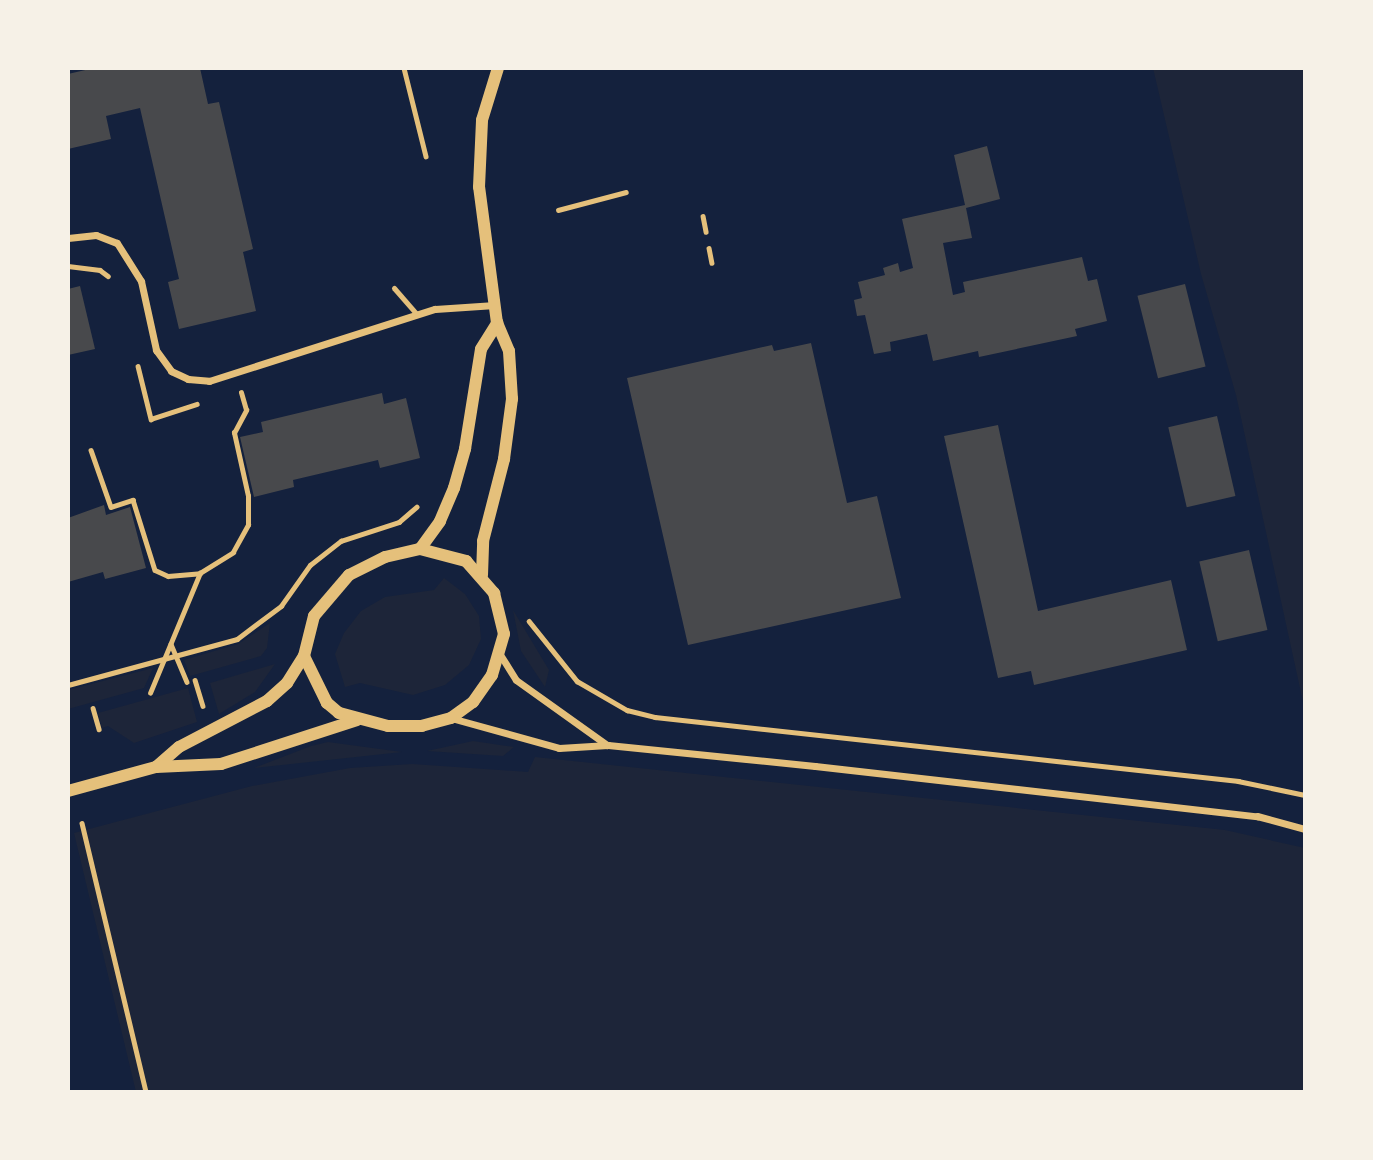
<!DOCTYPE html>
<style>
body{margin:0}
#map{position:relative;width:1373px;height:1160px;overflow:hidden;background:#14213d;font-family:Overpass,sans-serif}
div>[style]{position:absolute}
[style*='--x']{left:calc(var(--x)*1px);top:calc(var(--y)*1px);width:calc(var(--w)*1px);rotate:calc(var(--a)*1deg)}
.green>*{inset:0;background:#1d2539}
.building>*{inset:0;background:#48494c;transform-origin:0 0}
.path>*{height:4.5px;margin:-2.25px;padding:0 2.25px;transform-origin:2.25px;border-radius:2.25px;background:#e5c07b}
.service>*{height:5px;margin:-2.5px;padding:0 2.5px;transform-origin:2.5px;border-radius:2.5px;background:#e5c07b}
.minor>*{height:7px;margin:-3.5px;padding:0 3.5px;transform-origin:3.5px;border-radius:3.5px;background:#e5c07b}
.tertiary>*{height:12px;margin:-6px;padding:0 6px;transform-origin:6px;border-radius:6px;background:#e5c07b}
span{translate:-50% -50%;white-space:nowrap;text-align:center;line-height:1.15;-webkit-text-stroke:5px #f6f1e7;paint-order:stroke}
.frame{position:absolute;inset:0;border:70px solid #f6f1e7;pointer-events:none}
</style>
<div id="map">
<div class="green">
<div style="clip-path:polygon(1153px 68px,1305px 68px,1305px 711px,1236px 395px,1201px 274px)"></div>
<div style="clip-path:polygon(444px 578px,465px 594px,479px 616px,481px 639px,469px 665px,445px 685px,413px 695px,360px 683px,345px 687px,335px 654px,344px 633px,361px 611px,385px 597px,434px 590px)"></div>
<div style="clip-path:polygon(513px 610px,549px 670px,545px 687px,521px 651px)"></div>
<div style="clip-path:polygon(270px 623px,267px 648px,261px 656px,190px 676px,184px 660px,238px 644px)"></div>
<div style="clip-path:polygon(275px 664px,255px 692px,219px 714px,210px 683px)"></div>
<div style="clip-path:polygon(153px 668px,144px 688px,68px 709px,68px 690px)"></div>
<div style="clip-path:polygon(188px 688px,197px 722px,134px 743px,108px 726px,102px 728px,98px 713px)"></div>
<div style="clip-path:polygon(473px 741px,514px 747px,503px 756px,427px 751px)"></div>
<div style="clip-path:polygon(328px 742px,402px 752px,254px 768px,311px 746px)"></div>
<div style="clip-path:polygon(535px 757px,1225px 830px,1305px 848px,1305px 1092px,136px 1092px,74px 833px,252px 786px,350px 768px,412px 764px,528px 772px)"></div>
</div>
<div class="building">
<div style="clip-path:polygon(94px 68px,200px 68px,208px 104px,219px 102px,253px 249px,243px 252px,256px 311px,179px 329px,168px 282px,179px 279px,140px 108px,106px 116px,111px 139px,68px 149px,68px 74px)"></div>
<div style="clip-path:polygon(987px 146px,1000px 199px,966px 208px,972px 238px,943px 243px,953px 295px,965px 292px,963px 282px,1082px 257px,1088px 281px,1097px 279px,1107px 321px,1075px 329px,1077px 336px,979px 357px,978px 351px,933px 361px,927px 334px,890px 342px,891px 351px,874px 354px,865px 315px,857px 316px,854px 300px,862px 298px,858px 282px,885px 275px,883px 268px,898px 263px,900px 272px,913px 268px,902px 219px,965px 205px,954px 155px)"></div>
<div style="left:1185px;top:284px;width:85px;height:49px;rotate:76deg"></div>
<div style="clip-path:polygon(80px 286px,95px 349px,68px 355px,68px 289px)"></div>
<div style="clip-path:polygon(811px 343px,847px 503px,877px 496px,901px 598px,688px 645px,627px 378px,772px 345px,774px 351px)"></div>
<div style="clip-path:polygon(382px 393px,384px 404px,406px 398px,420px 458px,380px 468px,378px 460px,293px 480px,294px 487px,254px 497px,240px 437px,263px 432px,261px 422px)"></div>
<div style="left:1217px;top:416px;width:82px;height:50px;rotate:77deg"></div>
<div style="clip-path:polygon(998px 425px,1038px 611px,1171px 580px,1187px 650px,1034px 685px,1031px 671px,998px 678px,944px 436px)"></div>
<div style="clip-path:polygon(104px 505px,106px 515px,130px 507px,146px 568px,105px 579px,103px 572px,68px 582px,68px 518px)"></div>
<div style="left:1249px;top:550px;width:82px;height:51px;rotate:77deg"></div>
</div>
<div class="path">
<div style="--x:404;--y:68;--w:91;--a:76"></div>
<div style="--x:558;--y:210;--w:70;--a:-14.8"></div>
<div style="--x:703;--y:216;--w:16;--a:79"></div>
<div style="--x:709;--y:248;--w:15;--a:79"></div>
<div style="--x:68;--y:266;--w:32;--a:7"></div>
<div style="--x:100;--y:270;--w:10;--a:37"></div>
<div style="--x:138;--y:366;--w:55;--a:76.2"></div>
<div style="--x:151;--y:419;--w:48;--a:-18.1"></div>
<div style="--x:91;--y:450;--w:60;--a:70.7"></div>
<div style="--x:111;--y:507;--w:23;--a:-18"></div>
<div style="--x:133;--y:500;--w:73;--a:72.6"></div>
<div style="--x:155;--y:570;--w:14;--a:25"></div>
<div style="--x:168;--y:576;--w:32;--a:-5"></div>
<div style="--x:529;--y:621;--w:77;--a:51.3"></div>
<div style="--x:577;--y:681;--w:58;--a:30.1"></div>
<div style="--x:627;--y:710;--w:29;--a:14"></div>
<div style="--x:655;--y:717;--w:587;--a:6.26"></div>
<div style="--x:1238;--y:781;--w:68;--a:11.8"></div>
<div style="--x:171;--y:644;--w:41;--a:67.2"></div>
<div style="--x:195;--y:680;--w:27;--a:73"></div>
<div style="--x:68;--y:685;--w:175;--a:-15.2"></div>
<div style="--x:237;--y:639;--w:55;--a:-36.9"></div>
<div style="--x:281;--y:606;--w:50;--a:-54.7"></div>
<div style="--x:310;--y:565;--w:39;--a:-38"></div>
<div style="--x:341;--y:541;--w:61;--a:-18.1"></div>
<div style="--x:399;--y:522;--w:23;--a:-41"></div>
<div style="--x:150;--y:693;--w:130;--a:-67.4"></div>
<div style="--x:200;--y:573;--w:39;--a:-32"></div>
<div style="--x:233;--y:552;--w:31;--a:-61"></div>
<div style="--x:248;--y:525;--w:29;--a:-90"></div>
<div style="--x:248;--y:496;--w:65;--a:-102.5"></div>
<div style="--x:234;--y:433;--w:26;--a:-62"></div>
<div style="--x:246;--y:410;--w:18;--a:-106"></div>
<div style="--x:93;--y:708;--w:22;--a:74"></div>
<div style="--x:82;--y:823;--w:277;--a:76.6"></div>
</div>
<div class="service">
<div style="--x:394;--y:288;--w:35;--a:49"></div>
</div>
<div class="minor">
<div style="--x:68;--y:238;--w:28;--a:-6"></div>
<div style="--x:96;--y:235;--w:22;--a:21"></div>
<div style="--x:117;--y:243;--w:45;--a:57.7"></div>
<div style="--x:141;--y:281;--w:71;--a:77.7"></div>
<div style="--x:156;--y:350;--w:26;--a:54"></div>
<div style="--x:171;--y:371;--w:19;--a:25"></div>
<div style="--x:188;--y:379;--w:21;--a:5"></div>
<div style="--x:209;--y:381;--w:237;--a:-17.7"></div>
<div style="--x:435;--y:309;--w:60;--a:-3.8"></div>
<div style="--x:501;--y:656;--w:28;--a:58"></div>
<div style="--x:516;--y:680;--w:112;--a:35.5"></div>
<div style="--x:451;--y:718;--w:112;--a:15.5"></div>
<div style="--x:559;--y:748;--w:49;--a:-3.5"></div>
<div style="--x:608;--y:745;--w:208;--a:5.8"></div>
<div style="--x:815;--y:766;--w:445;--a:6.5"></div>
<div style="--x:1257;--y:816;--w:50;--a:15.2"></div>
</div>
<div class="tertiary">
<div style="--x:420;--y:549;--w:48;--a:14.6"></div>
<div style="--x:466;--y:561;--w:43;--a:48.8"></div>
<div style="--x:494;--y:593;--w:42;--a:76.3"></div>
<div style="--x:504;--y:634;--w:43;--a:106.3"></div>
<div style="--x:492;--y:675;--w:33;--a:125"></div>
<div style="--x:473;--y:702;--w:27;--a:144"></div>
<div style="--x:451;--y:718;--w:30;--a:165"></div>
<div style="--x:422;--y:726;--w:34;--a:180"></div>
<div style="--x:388;--y:726;--w:51;--a:-165.1"></div>
<div style="--x:339;--y:713;--w:16;--a:-140"></div>
<div style="--x:327;--y:703;--w:52;--a:-116.1"></div>
<div style="--x:304;--y:656;--w:41;--a:-76"></div>
<div style="--x:314;--y:616;--w:54;--a:-49.5"></div>
<div style="--x:349;--y:575;--w:40;--a:-26.6"></div>
<div style="--x:385;--y:557;--w:36;--a:-13"></div>
<div style="--x:420;--y:549;--w:34;--a:-54"></div>
<div style="--x:440;--y:521;--w:36;--a:-67"></div>
<div style="--x:454;--y:488;--w:41;--a:-74.2"></div>
<div style="--x:465;--y:449;--w:101;--a:-80.9"></div>
<div style="--x:481;--y:349;--w:31;--a:-58"></div>
<div style="--x:482;--y:575;--w:34;--a:-88"></div>
<div style="--x:483;--y:541;--w:85;--a:-75.6"></div>
<div style="--x:504;--y:459;--w:61;--a:-82.4"></div>
<div style="--x:512;--y:399;--w:48;--a:-93.6"></div>
<div style="--x:509;--y:351;--w:30;--a:-113"></div>
<div style="--x:497;--y:323;--w:137;--a:-97.5"></div>
<div style="--x:479;--y:187;--w:67;--a:-87.4"></div>
<div style="--x:482;--y:120;--w:54;--a:-72.9"></div>
<div style="--x:156;--y:767;--w:30;--a:-41"></div>
<div style="--x:179;--y:747;--w:99;--a:-27.6"></div>
<div style="--x:267;--y:701;--w:27;--a:-42"></div>
<div style="--x:287;--y:683;--w:32;--a:-58"></div>
<div style="--x:68;--y:791;--w:91;--a:-15.3"></div>
<div style="--x:156;--y:767;--w:65;--a:-2.6"></div>
<div style="--x:221;--y:764;--w:143;--a:-17.9"></div>
</div>
<div class="frame"></div>
</div>
